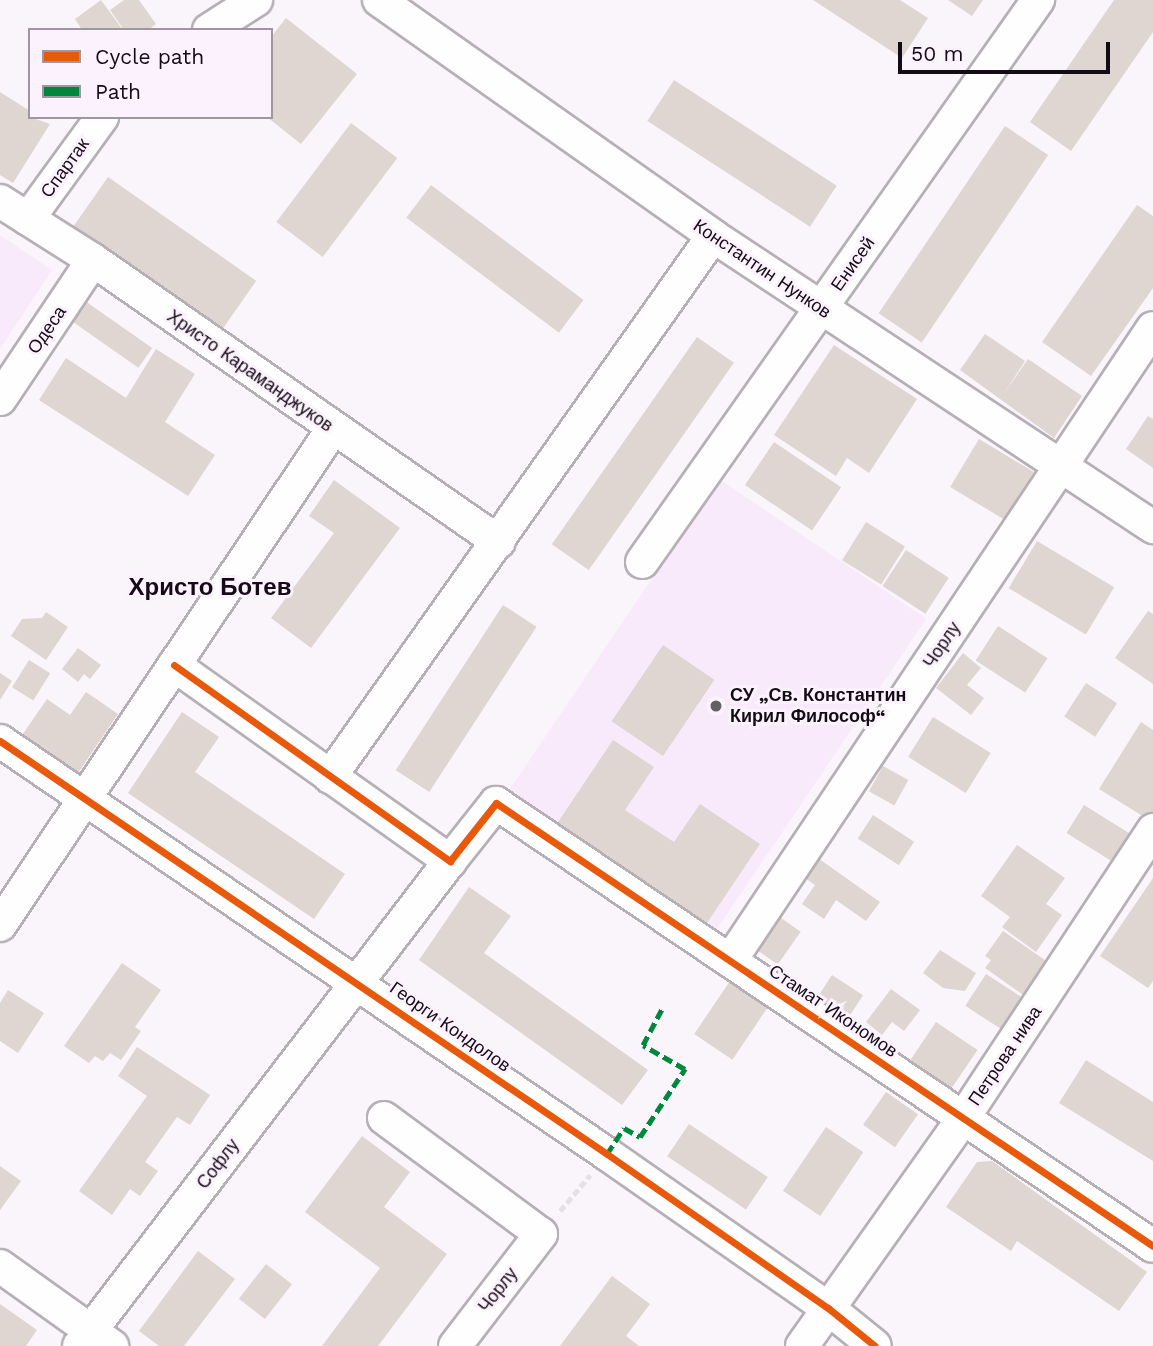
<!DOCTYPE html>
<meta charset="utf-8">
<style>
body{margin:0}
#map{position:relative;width:1153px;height:1346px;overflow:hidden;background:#faf5fa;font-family:"Work Sans",sans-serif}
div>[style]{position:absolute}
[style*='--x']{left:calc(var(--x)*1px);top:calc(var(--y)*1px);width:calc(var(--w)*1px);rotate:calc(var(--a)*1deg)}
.built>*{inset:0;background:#f9eafb;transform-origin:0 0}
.building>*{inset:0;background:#dfd5d1;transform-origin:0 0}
.path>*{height:4.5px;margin-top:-2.25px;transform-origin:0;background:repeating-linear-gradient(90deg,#e4e1e4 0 7px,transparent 0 10.5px)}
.roads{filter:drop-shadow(2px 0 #b6b0b6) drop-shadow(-2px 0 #b6b0b6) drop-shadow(0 2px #b6b0b6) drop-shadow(0 -2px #b6b0b6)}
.minor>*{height:32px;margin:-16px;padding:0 16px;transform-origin:16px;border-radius:16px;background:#fefefe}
.quiet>*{height:5px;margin-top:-2.5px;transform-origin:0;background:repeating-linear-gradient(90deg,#00873e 0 10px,transparent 0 15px)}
.cycleway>*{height:7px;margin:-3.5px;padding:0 3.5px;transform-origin:3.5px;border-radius:3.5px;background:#e8590c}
.dots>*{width:19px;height:19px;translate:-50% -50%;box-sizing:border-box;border:4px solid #fcf2fd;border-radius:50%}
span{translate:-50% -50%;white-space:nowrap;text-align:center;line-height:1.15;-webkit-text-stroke:6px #fcf2fd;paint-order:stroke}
.street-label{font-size:18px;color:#140c15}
.poi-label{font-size:18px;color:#140c15;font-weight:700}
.left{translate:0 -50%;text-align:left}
.district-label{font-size:24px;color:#140c15;font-weight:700}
.legend{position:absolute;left:28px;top:28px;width:245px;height:91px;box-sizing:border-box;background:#fcf2fd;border:2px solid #9f96a0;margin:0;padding:9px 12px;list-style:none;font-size:21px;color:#140c15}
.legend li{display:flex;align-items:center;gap:14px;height:35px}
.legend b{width:35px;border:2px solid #9f96a0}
.scale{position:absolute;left:898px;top:42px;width:212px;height:32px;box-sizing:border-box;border:4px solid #140c15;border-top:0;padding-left:9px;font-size:21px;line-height:24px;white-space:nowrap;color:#140c15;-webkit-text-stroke:5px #fcf2fd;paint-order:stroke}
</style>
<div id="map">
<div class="built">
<div style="clip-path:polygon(0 235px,52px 270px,0 349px)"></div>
<div style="left:719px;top:479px;width:250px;height:380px;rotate:34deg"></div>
</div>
<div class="building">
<div style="clip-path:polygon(101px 0,123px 30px,82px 30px,75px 19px)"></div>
<div style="clip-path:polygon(124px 0,139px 0,156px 24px,148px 30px,124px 30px,110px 10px)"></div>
<div style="clip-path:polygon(813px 0,900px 0,928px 18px,902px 58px)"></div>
<div style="clip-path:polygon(948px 0,983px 0,972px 16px)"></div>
<div style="clip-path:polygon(1114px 0,1153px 0,1153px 32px,1071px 151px,1030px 122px)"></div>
<div style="clip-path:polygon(286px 18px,357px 74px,301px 144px,267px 117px,271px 117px,271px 37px)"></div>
<div style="left:674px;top:80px;width:194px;height:49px;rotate:33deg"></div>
<div style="clip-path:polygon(0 92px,30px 111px,30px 117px,50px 124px,13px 183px,0 175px)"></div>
<div style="left:351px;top:123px;width:58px;height:124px;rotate:37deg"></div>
<div style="left:1005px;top:126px;width:52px;height:226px;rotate:34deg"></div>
<div style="left:108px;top:177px;width:181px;height:61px;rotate:35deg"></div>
<div style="left:431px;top:185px;width:191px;height:41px;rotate:37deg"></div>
<div style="clip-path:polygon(1137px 205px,1153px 216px,1153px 288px,1091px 376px,1042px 342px)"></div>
<div style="left:85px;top:301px;width:82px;height:24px;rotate:35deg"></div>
<div style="clip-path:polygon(985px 334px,1025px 361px,1003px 395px,1028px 359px,1082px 396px,1054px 438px,960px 370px)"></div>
<div style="left:697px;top:337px;width:45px;height:253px;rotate:35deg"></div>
<div style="clip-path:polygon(834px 345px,917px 399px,869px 473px,847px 458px,836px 476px,774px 435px)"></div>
<div style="clip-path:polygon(156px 349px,195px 374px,165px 422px,215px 455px,188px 496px,39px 400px,66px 358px,126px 398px)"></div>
<div style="clip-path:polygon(1148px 416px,1153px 419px,1153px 468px,1126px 449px)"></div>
<div style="left:979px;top:439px;width:64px;height:56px;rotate:31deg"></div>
<div style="left:774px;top:442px;width:81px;height:52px;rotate:34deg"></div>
<div style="clip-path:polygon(334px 480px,400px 528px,311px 648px,271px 618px,334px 533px,309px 516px)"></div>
<div style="left:866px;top:522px;width:46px;height:45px;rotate:32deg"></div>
<div style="left:1037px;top:541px;width:90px;height:55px;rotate:31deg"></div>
<div style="left:906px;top:550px;width:51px;height:43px;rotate:33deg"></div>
<div style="left:503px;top:605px;width:40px;height:197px;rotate:33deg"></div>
<div style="clip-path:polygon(1148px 611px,1153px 614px,1153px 684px,1115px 658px)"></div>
<div style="clip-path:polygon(46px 612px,68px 627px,46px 660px,11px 636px,22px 619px,42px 618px)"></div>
<div style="left:998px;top:626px;width:59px;height:41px;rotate:33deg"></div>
<div style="left:663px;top:645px;width:62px;height:92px;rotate:34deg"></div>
<div style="clip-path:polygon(78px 648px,101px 665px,90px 679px,84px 674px,78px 682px,62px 669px)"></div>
<div style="clip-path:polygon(963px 653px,981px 668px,967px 685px,984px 698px,971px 715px,936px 688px)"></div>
<div style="left:29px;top:660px;width:25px;height:32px;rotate:32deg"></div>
<div style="clip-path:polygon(0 673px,12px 681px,0 700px)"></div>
<div style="left:1086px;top:683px;width:37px;height:40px;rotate:33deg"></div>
<div style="clip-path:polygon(86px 692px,118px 714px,74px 779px,18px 741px,47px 699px,70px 715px)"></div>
<div style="clip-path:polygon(182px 712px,219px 737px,195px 772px,345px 874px,314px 919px,128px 793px)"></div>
<div style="left:933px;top:717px;width:68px;height:47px;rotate:32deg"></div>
<div style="clip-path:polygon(1141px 722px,1153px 730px,1153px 813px,1149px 820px,1099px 789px)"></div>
<div style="clip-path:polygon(613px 740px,654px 767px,625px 810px,674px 842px,700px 804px,760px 844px,707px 923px,556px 825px)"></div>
<div style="left:883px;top:766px;width:29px;height:29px;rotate:29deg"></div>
<div style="left:1084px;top:805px;width:54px;height:33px;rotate:32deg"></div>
<div style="left:873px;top:815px;width:49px;height:28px;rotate:33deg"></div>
<div style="clip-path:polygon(1017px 845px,1065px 878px,1046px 904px,1062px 915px,1036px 952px,1002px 927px,1010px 917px,981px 896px)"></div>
<div style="clip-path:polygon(815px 856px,880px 902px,866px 921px,836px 900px,824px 919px,802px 904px,815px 885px,801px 875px)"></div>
<div style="clip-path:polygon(1153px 878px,1153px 981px,1148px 988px,1100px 956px)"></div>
<div style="clip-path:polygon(469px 887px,511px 916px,484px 953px,648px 1070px,622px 1105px,419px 960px)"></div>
<div style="left:781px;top:918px;width:24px;height:40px;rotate:35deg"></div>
<div style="clip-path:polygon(1003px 931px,1052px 965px,1029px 999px,985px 968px,991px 960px,985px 956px)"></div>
<div style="clip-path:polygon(940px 950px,976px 973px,965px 991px,943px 988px,923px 973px)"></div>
<div style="clip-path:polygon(122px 963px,161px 990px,135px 1027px,141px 1031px,121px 1060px,110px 1053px,103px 1061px,95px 1056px,89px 1063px,64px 1046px)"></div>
<div style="left:986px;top:974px;width:50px;height:38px;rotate:33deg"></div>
<div style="left:832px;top:975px;width:37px;height:27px;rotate:33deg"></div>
<div style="left:730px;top:981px;width:46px;height:64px;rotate:34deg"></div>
<div style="clip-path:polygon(891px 989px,920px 1010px,904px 1031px,892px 1022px,882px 1035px,866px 1022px)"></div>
<div style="clip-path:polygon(8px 990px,44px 1013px,18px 1053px,0 1041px,0 1003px)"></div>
<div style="left:936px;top:1022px;width:50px;height:46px;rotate:34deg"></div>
<div style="clip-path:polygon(137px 1047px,210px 1095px,190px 1125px,177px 1117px,145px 1162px,158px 1171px,140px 1196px,130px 1189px,112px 1215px,79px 1191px,147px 1096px,118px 1076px)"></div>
<div style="clip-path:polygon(1086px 1060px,1153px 1102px,1153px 1161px,1059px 1103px)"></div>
<div style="left:886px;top:1092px;width:39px;height:40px;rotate:35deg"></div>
<div style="left:689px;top:1124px;width:95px;height:39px;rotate:34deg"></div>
<div style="left:826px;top:1127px;width:45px;height:77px;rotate:34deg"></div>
<div style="clip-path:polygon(362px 1136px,410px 1172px,384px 1207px,447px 1254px,378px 1346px,322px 1346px,380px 1268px,305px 1212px)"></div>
<div style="clip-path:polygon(992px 1161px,1147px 1272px,1119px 1311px,1017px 1241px,1011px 1251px,946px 1207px,977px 1162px)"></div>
<div style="clip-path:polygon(0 1166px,21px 1181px,0 1210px)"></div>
<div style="clip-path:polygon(198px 1251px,235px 1279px,184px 1346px,159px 1346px,139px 1331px)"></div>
<div style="left:266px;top:1264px;width:33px;height:44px;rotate:38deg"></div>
<div style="clip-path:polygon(612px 1276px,650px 1304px,626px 1336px,639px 1346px,560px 1346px)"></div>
<div style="clip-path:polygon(0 1304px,37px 1330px,26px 1346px,0 1346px)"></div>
</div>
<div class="path">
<div style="--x:560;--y:1211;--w:47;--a:-50.2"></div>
</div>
<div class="roads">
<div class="minor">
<div style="--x:379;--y:0;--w:409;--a:35.2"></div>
<div style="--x:713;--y:236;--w:528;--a:33.48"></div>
<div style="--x:209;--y:30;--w:56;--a:-32.6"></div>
<div style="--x:0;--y:201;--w:110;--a:32.4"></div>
<div style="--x:93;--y:260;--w:494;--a:34.8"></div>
<div style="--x:28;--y:219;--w:126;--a:-54"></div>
<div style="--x:0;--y:399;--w:167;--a:-56.2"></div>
<div style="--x:642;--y:562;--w:688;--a:-54.83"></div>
<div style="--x:174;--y:665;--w:339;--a:35.4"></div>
<div style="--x:450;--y:861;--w:74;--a:-51.6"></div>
<div style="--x:496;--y:803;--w:792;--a:33.99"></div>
<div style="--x:0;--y:741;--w:734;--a:34.23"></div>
<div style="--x:607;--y:1154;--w:269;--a:34.9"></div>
<div style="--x:828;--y:1308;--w:60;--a:39"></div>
<div style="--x:330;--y:777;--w:663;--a:-54.7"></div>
<div style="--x:0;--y:925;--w:596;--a:-56.15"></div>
<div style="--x:730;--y:961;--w:761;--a:-56.25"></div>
<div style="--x:384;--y:1118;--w:195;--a:36.5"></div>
<div style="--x:541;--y:1234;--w:141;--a:127.5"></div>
<div style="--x:0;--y:1266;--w:138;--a:35.5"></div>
<div style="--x:79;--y:1346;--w:611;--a:-52.59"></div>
<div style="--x:802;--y:1346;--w:281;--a:-54.7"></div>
<div style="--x:964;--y:1117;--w:344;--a:-56.6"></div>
</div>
</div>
<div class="quiet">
<div style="--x:607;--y:1154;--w:31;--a:-57"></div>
<div style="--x:624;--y:1128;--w:18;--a:29"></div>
<div style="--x:640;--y:1137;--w:82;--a:-56.5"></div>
<div style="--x:685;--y:1069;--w:48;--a:-150.3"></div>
<div style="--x:643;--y:1045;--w:41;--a:-62.2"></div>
</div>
<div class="cycleway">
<div style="--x:174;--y:665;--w:339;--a:35.4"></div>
<div style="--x:450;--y:861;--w:74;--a:-51.6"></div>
<div style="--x:496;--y:803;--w:792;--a:33.99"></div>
<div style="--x:0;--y:741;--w:734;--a:34.23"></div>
<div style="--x:607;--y:1154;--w:269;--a:34.9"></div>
<div style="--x:828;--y:1308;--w:60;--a:39"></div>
</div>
<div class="dots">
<div style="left:716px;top:706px;background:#645e65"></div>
</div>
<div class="street-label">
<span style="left:65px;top:168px;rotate:-54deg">Спартак</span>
<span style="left:853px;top:264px;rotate:-55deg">Енисей</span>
<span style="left:762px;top:269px;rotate:34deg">Константин Нунков</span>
<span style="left:47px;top:330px;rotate:-56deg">Одеса</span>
<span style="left:250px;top:371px;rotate:35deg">Христо Караманджуков</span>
<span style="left:942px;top:645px;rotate:-56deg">Чорлу</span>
<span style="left:833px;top:1011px;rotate:34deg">Стамат Икономов</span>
<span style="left:450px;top:1027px;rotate:35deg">Георги Кондолов</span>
<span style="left:1005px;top:1056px;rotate:-56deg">Петрова нива</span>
<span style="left:218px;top:1164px;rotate:-53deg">Софлу</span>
<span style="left:498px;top:1290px;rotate:-52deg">Чорлу</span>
</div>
<div class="poi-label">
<span class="left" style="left:730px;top:706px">СУ „Св. Константин<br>Кирил Философ“</span>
</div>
<div class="district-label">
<span style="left:210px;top:588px">Христо Ботев</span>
</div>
<ul class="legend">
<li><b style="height:9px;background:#e8590c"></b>Cycle path</li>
<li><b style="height:9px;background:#00873e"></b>Path</li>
</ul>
<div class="scale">50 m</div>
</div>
